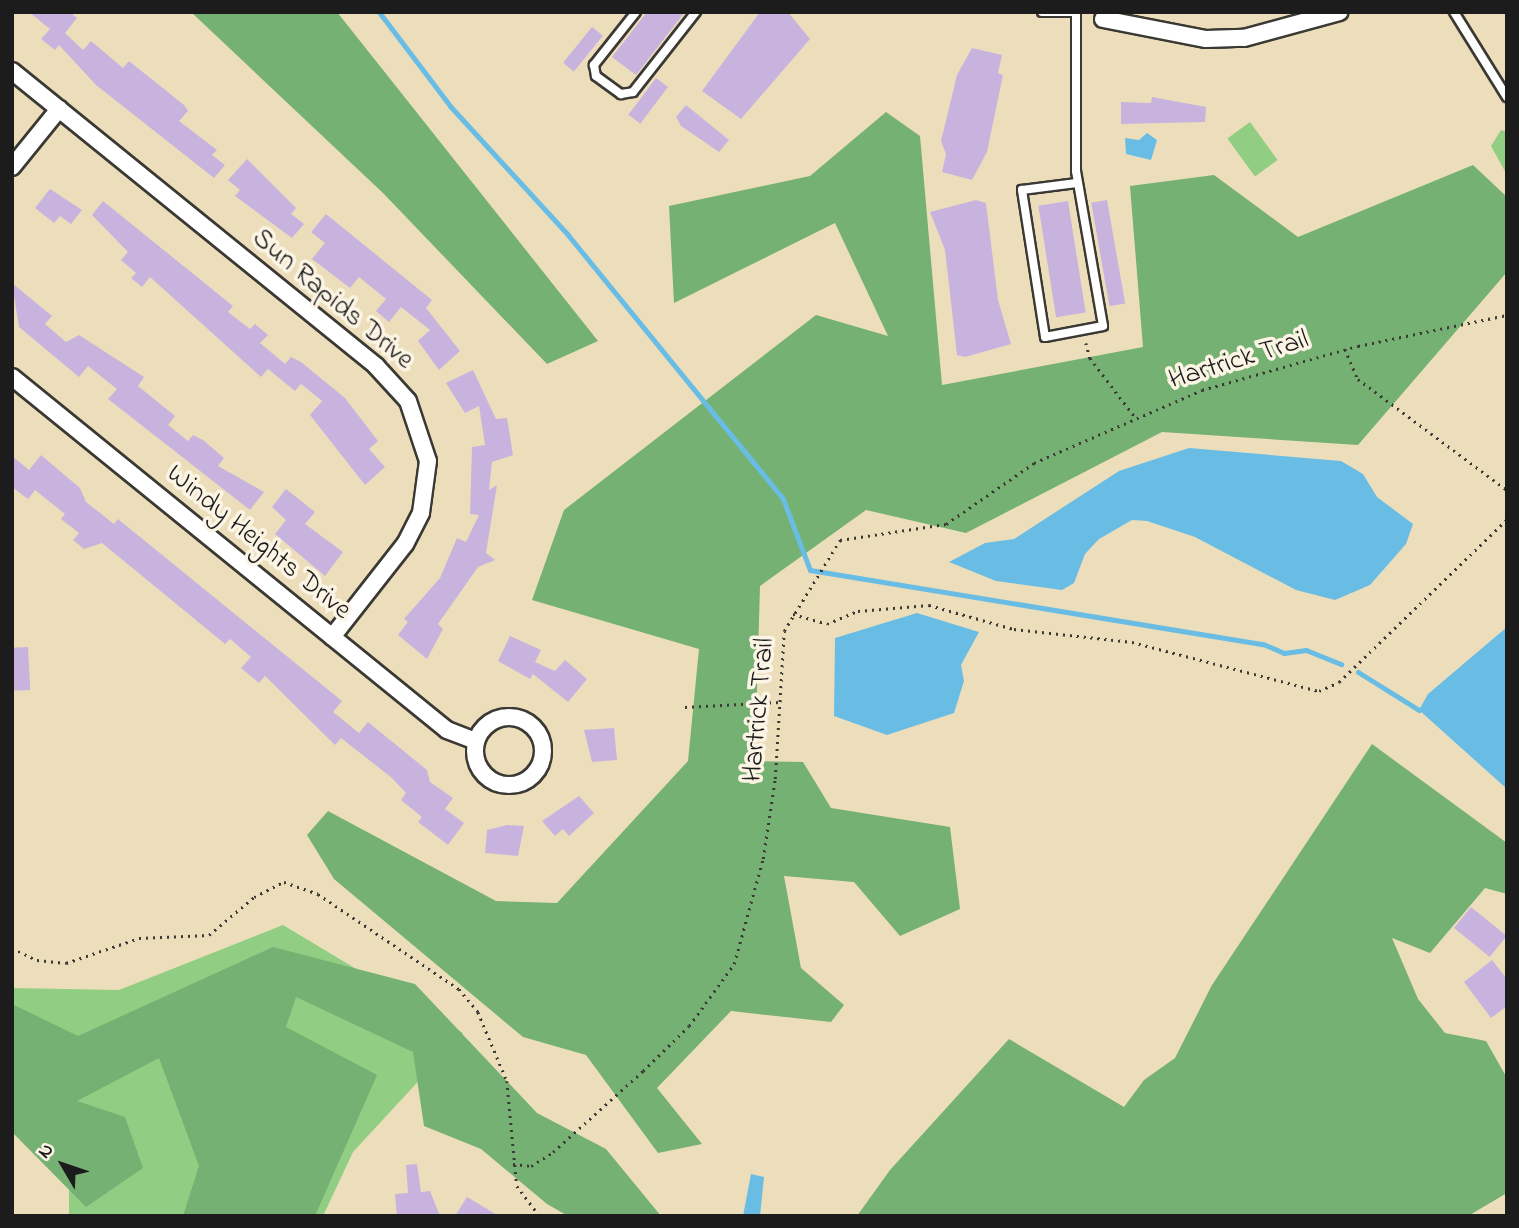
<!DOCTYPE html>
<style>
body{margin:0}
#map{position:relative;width:1519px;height:1228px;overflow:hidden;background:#eddebb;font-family:"Indie Flower",sans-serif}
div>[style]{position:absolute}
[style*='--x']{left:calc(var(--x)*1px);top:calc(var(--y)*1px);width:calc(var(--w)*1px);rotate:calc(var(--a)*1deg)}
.green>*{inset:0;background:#91ce84;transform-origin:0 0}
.forest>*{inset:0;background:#74b172}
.water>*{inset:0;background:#69bde5}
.stream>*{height:5px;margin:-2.5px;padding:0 2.5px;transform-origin:2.5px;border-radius:2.5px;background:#69bde5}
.building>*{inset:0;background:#c8b3df;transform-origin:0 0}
.path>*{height:2.5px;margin-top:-1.25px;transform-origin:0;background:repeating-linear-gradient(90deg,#3b3934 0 2px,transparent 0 7px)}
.roads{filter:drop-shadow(2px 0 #3b3934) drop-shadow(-2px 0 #3b3934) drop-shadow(0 2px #3b3934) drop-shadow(0 -2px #3b3934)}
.lane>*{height:8px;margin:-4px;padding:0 4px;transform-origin:4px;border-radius:4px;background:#fff}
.street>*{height:16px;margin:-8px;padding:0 8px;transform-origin:8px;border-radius:8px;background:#fff}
.street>.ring{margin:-8px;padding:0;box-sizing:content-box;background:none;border:16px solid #fff;border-radius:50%}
span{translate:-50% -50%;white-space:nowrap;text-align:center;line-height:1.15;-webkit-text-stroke:7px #fcf5e5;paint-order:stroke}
.street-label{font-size:28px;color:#1c1c1c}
.frame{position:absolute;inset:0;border:14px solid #1c1c1c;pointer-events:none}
.north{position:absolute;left:28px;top:1130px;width:70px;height:70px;-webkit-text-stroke:5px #fcf5e5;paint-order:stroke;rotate:309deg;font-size:19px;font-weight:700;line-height:28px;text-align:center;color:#1c1c1c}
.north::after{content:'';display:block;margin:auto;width:24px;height:32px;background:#1c1c1c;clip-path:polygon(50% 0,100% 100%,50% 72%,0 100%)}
</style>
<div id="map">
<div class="green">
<div style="left:1250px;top:122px;width:47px;height:28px;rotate:54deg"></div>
<div style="clip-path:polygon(1501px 130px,1507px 132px,1507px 175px,1491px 146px)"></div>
<div style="clip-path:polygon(283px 925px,463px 1033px,353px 1152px,323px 1216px,69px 1216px,69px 1184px,12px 1129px,12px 988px,119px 990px)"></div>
</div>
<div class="forest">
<div style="clip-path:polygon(191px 12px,337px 12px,598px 341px,547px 364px,383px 193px)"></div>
<div style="clip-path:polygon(886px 112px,920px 136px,942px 385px,1143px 347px,1130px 186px,1214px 175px,1298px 237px,1473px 165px,1507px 197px,1507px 272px,1358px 445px,1162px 432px,966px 533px,866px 510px,760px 586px,755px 761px,803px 762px,831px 808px,950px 827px,960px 909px,900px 936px,854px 882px,784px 876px,801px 968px,844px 1005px,831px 1022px,731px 1011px,657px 1088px,702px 1144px,658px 1153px,586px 1055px,523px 1037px,334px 879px,307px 835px,328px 811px,496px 901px,557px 903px,688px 761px,699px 649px,532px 600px,564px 510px,816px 315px,888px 336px,835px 223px,674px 303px,669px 206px,810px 176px)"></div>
<div style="clip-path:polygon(1372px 744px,1507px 843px,1507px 894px,1485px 888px,1430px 953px,1392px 938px,1418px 999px,1445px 1033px,1486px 1041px,1507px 1078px,1507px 1193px,1468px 1216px,857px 1216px,890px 1170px,1009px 1039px,1124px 1107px,1144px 1080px,1175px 1058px,1212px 985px)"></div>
<div style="clip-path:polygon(273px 947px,415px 984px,537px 1113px,606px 1149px,661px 1216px,568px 1216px,547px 1204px,481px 1149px,424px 1126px,413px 1052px,296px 997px,286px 1027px,377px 1075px,315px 1216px,183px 1216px,199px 1166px,159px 1058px,77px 1101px,125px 1117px,143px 1168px,86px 1207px,12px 1132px,12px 1004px,78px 1036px)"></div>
</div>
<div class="water">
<div style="clip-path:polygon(1147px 133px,1157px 140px,1151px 160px,1126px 154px,1125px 138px,1139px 140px)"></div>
<div style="clip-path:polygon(1189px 448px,1341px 461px,1363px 474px,1377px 497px,1413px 524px,1406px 544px,1370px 585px,1335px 600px,1296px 590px,1195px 537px,1147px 521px,1132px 520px,1099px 539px,1085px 554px,1074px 583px,1062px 590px,996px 581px,949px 562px,985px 543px,1014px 539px,1119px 471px)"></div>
<div style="clip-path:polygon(917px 613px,979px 632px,961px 665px,964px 681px,954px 713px,887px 735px,834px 716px,835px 638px)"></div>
<div style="clip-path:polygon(1507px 627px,1507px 789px,1419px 710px,1428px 694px)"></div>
<div style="clip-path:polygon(751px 1174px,764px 1177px,760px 1216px,743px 1216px)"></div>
</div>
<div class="stream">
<div style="--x:379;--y:12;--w:118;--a:52.9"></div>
<div style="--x:450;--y:106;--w:175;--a:47.5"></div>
<div style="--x:568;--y:235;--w:340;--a:50.8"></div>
<div style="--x:783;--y:499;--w:76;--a:69.2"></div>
<div style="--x:810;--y:570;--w:459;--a:9.3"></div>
<div style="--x:1263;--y:644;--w:23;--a:23"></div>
<div style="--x:1284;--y:653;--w:22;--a:-8"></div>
<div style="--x:1306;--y:650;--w:38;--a:22"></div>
<div style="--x:1358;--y:672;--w:72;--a:31.9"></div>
</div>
<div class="building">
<div style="clip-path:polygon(29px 12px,70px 12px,77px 18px,65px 33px,83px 50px,91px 41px,123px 68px,129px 61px,184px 105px,188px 111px,179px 121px,217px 150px,212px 155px,225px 165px,214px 178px,96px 85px,59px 45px,55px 50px,41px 39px,50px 29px)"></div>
<div style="clip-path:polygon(647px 12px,685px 12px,636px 75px,612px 57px)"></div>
<div style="clip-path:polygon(760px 12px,788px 12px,810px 39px,741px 119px,702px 91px)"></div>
<div style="left:592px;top:27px;width:14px;height:46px;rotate:39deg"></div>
<div style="clip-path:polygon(972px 48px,1002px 55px,998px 73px,1003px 75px,987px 152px,972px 180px,942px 172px,946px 154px,941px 141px,957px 75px)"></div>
<div style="left:656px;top:78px;width:15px;height:46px;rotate:37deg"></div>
<div style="clip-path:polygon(1152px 97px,1206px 107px,1205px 122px,1121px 124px,1121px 102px,1151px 103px)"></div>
<div style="clip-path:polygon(686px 105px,729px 140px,719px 152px,681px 126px,676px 117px)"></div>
<div style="clip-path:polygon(247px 159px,296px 208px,291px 214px,304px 224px,292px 238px,235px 196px,240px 190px,228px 180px)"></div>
<div style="clip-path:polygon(50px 189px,82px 210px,71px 224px,60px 216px,54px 223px,35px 208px)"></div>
<div style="clip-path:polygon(976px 200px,986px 203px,998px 300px,1011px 344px,965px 357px,957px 355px,945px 250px,930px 212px)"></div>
<div style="left:1107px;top:200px;width:105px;height:16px;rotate:80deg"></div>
<div style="clip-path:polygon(103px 201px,233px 306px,228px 312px,250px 329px,255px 324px,268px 335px,260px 343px,285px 364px,291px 357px,301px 362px,345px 398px,378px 441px,369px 449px,385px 467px,365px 485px,310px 415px,322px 401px,301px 384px,295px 391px,268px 369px,261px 377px,150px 277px,142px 287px,131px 278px,136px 273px,121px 260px,128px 252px,92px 215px)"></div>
<div style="left:1068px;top:201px;width:113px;height:30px;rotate:81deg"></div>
<div style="clip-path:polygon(326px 214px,432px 300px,426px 308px,460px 351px,439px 370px,418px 341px,430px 330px,401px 307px,389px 322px,376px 311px,386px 299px,359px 277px,350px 288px,312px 259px,325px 243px,311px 232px)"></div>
<div style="clip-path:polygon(12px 283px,52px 316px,45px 324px,66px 342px,79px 335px,144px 377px,138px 386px,175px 416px,168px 425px,188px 441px,193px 435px,203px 440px,224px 458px,218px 466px,264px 492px,250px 510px,108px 399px,117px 389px,88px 366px,79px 377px,19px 327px)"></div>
<div style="clip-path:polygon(473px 370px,496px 419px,507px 418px,513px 455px,492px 462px,489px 490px,497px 485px,486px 553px,495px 560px,478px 567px,438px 624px,443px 629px,427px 659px,398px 635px,408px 622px,404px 619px,440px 578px,457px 538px,466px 542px,479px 515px,470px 514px,472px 447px,485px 445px,479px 406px,465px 413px,446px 383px)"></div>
<div style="clip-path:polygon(41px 455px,80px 488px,86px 502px,114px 524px,118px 519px,342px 701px,333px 712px,359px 733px,368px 722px,427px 770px,430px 782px,453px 798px,445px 809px,464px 823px,448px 845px,418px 822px,422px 817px,401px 800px,406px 793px,392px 778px,341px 738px,335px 745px,265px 676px,259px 683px,241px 668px,251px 657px,230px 639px,225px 644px,102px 543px,84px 549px,73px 540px,79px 533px,61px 519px,65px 514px,35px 490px,28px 499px,12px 487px,12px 456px,29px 470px)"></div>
<div style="clip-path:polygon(286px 489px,315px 512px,305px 524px,343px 552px,325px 576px,275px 534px,286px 520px,272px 507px)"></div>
<div style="clip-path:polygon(510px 636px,541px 650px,535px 662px,555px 671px,565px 660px,587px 679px,568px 702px,533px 674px,530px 679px,498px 661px)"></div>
<div style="left:28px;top:647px;width:43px;height:16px;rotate:87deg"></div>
<div style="clip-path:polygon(614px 728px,617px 760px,592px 762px,584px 730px)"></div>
<div style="clip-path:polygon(579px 796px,594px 813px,569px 836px,563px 829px,555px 836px,542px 821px)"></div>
<div style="clip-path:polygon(507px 825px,524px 826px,518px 856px,485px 853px,487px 830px)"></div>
<div style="left:1471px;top:907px;width:46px;height:27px;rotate:39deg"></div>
<div style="clip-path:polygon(1492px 960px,1507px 979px,1507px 1006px,1491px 1018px,1464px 982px)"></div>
<div style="clip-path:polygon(417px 1164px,421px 1192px,430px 1191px,440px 1216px,397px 1216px,395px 1194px,408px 1193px,406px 1165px)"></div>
<div style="clip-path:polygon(467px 1197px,499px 1216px,455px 1216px)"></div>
</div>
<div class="path">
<div style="--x:1086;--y:343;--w:16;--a:75"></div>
<div style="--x:1090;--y:358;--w:74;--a:52.7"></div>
<div style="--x:1345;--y:349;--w:33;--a:67"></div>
<div style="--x:1358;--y:379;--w:186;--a:36.7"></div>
<div style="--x:793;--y:614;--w:35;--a:16"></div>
<div style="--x:827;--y:624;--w:34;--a:-23"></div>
<div style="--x:858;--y:611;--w:71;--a:-4.8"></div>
<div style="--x:929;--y:605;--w:88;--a:15.8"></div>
<div style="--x:1014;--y:629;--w:119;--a:6.3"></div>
<div style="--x:1132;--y:642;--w:193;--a:14.7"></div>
<div style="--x:1319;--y:691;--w:22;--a:-24"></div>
<div style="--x:1339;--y:682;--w:234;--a:-44.1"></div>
<div style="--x:685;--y:707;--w:96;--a:-3"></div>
<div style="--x:12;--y:948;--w:28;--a:26"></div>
<div style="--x:37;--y:960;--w:29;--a:6"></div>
<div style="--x:66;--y:963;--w:77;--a:-18.9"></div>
<div style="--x:139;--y:938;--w:70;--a:-2.5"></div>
<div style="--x:209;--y:935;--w:59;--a:-40.2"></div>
<div style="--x:254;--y:897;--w:34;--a:-27"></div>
<div style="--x:284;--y:882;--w:36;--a:19"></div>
<div style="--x:318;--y:894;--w:170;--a:34"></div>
<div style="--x:459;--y:989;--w:30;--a:50"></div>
<div style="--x:478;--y:1012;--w:75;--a:67.2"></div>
<div style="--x:507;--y:1081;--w:105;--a:84.6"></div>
<div style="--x:517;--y:1186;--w:38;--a:53"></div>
<div style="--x:513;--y:1164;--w:18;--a:6"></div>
<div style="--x:531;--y:1166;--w:26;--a:-32"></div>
<div style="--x:553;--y:1152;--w:121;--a:-42"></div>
<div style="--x:643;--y:1071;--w:64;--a:-44.4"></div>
<div style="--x:689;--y:1026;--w:77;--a:-54"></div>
<div style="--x:734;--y:964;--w:109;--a:-74.6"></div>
<div style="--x:763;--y:859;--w:81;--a:-81.5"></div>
<div style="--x:775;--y:779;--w:148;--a:-86.5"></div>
<div style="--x:784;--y:631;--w:107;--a:-58.4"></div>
<div style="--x:840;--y:540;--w:107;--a:-8.6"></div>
<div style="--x:946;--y:524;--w:107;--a:-34.7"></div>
<div style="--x:1034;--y:463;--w:183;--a:-23.5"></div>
<div style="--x:1202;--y:390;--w:162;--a:-15.8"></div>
<div style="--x:1358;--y:346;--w:152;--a:-11.8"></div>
</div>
<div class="roads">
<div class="lane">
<div style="--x:636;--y:12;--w:68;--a:128.4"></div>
<div style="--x:594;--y:65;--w:11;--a:80"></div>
<div style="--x:596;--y:76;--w:31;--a:36"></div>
<div style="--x:621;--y:94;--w:12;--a:-9"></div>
<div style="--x:633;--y:92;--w:102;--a:-51.8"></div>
<div style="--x:1042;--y:12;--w:34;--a:0"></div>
<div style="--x:1454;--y:12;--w:100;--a:58.1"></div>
<div style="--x:1076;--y:14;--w:157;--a:90"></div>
<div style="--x:1076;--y:171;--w:157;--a:80.1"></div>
<div style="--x:1103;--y:326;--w:59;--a:169.3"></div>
<div style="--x:1045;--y:337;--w:149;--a:-98.9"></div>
<div style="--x:1022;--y:190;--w:55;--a:-7.3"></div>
</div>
<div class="street">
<div style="--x:1103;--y:19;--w:105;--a:11"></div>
<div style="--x:1206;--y:39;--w:38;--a:-2"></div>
<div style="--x:1244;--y:38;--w:99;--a:-15.2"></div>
<div style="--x:12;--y:71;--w:469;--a:39"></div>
<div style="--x:376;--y:366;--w:47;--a:47.6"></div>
<div style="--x:408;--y:401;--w:63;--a:71.6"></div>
<div style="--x:428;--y:461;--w:52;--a:97.7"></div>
<div style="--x:421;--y:513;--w:35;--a:117"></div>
<div style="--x:405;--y:544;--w:118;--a:128.1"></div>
<div style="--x:12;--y:167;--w:75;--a:-51"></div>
<div style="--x:12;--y:377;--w:560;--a:39.06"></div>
<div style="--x:447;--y:730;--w:31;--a:21"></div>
<div class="ring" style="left:475px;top:717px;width:52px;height:52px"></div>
</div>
</div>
<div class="street-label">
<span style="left:332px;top:300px;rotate:40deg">Sun Rapids Drive</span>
<span style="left:1239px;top:361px;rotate:-17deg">Hartrick Trail</span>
<span style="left:258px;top:543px;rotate:39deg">Windy Heights Drive</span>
<span style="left:760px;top:710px;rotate:-85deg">Hartrick Trail</span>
</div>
<div class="frame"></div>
<div class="north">N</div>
</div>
